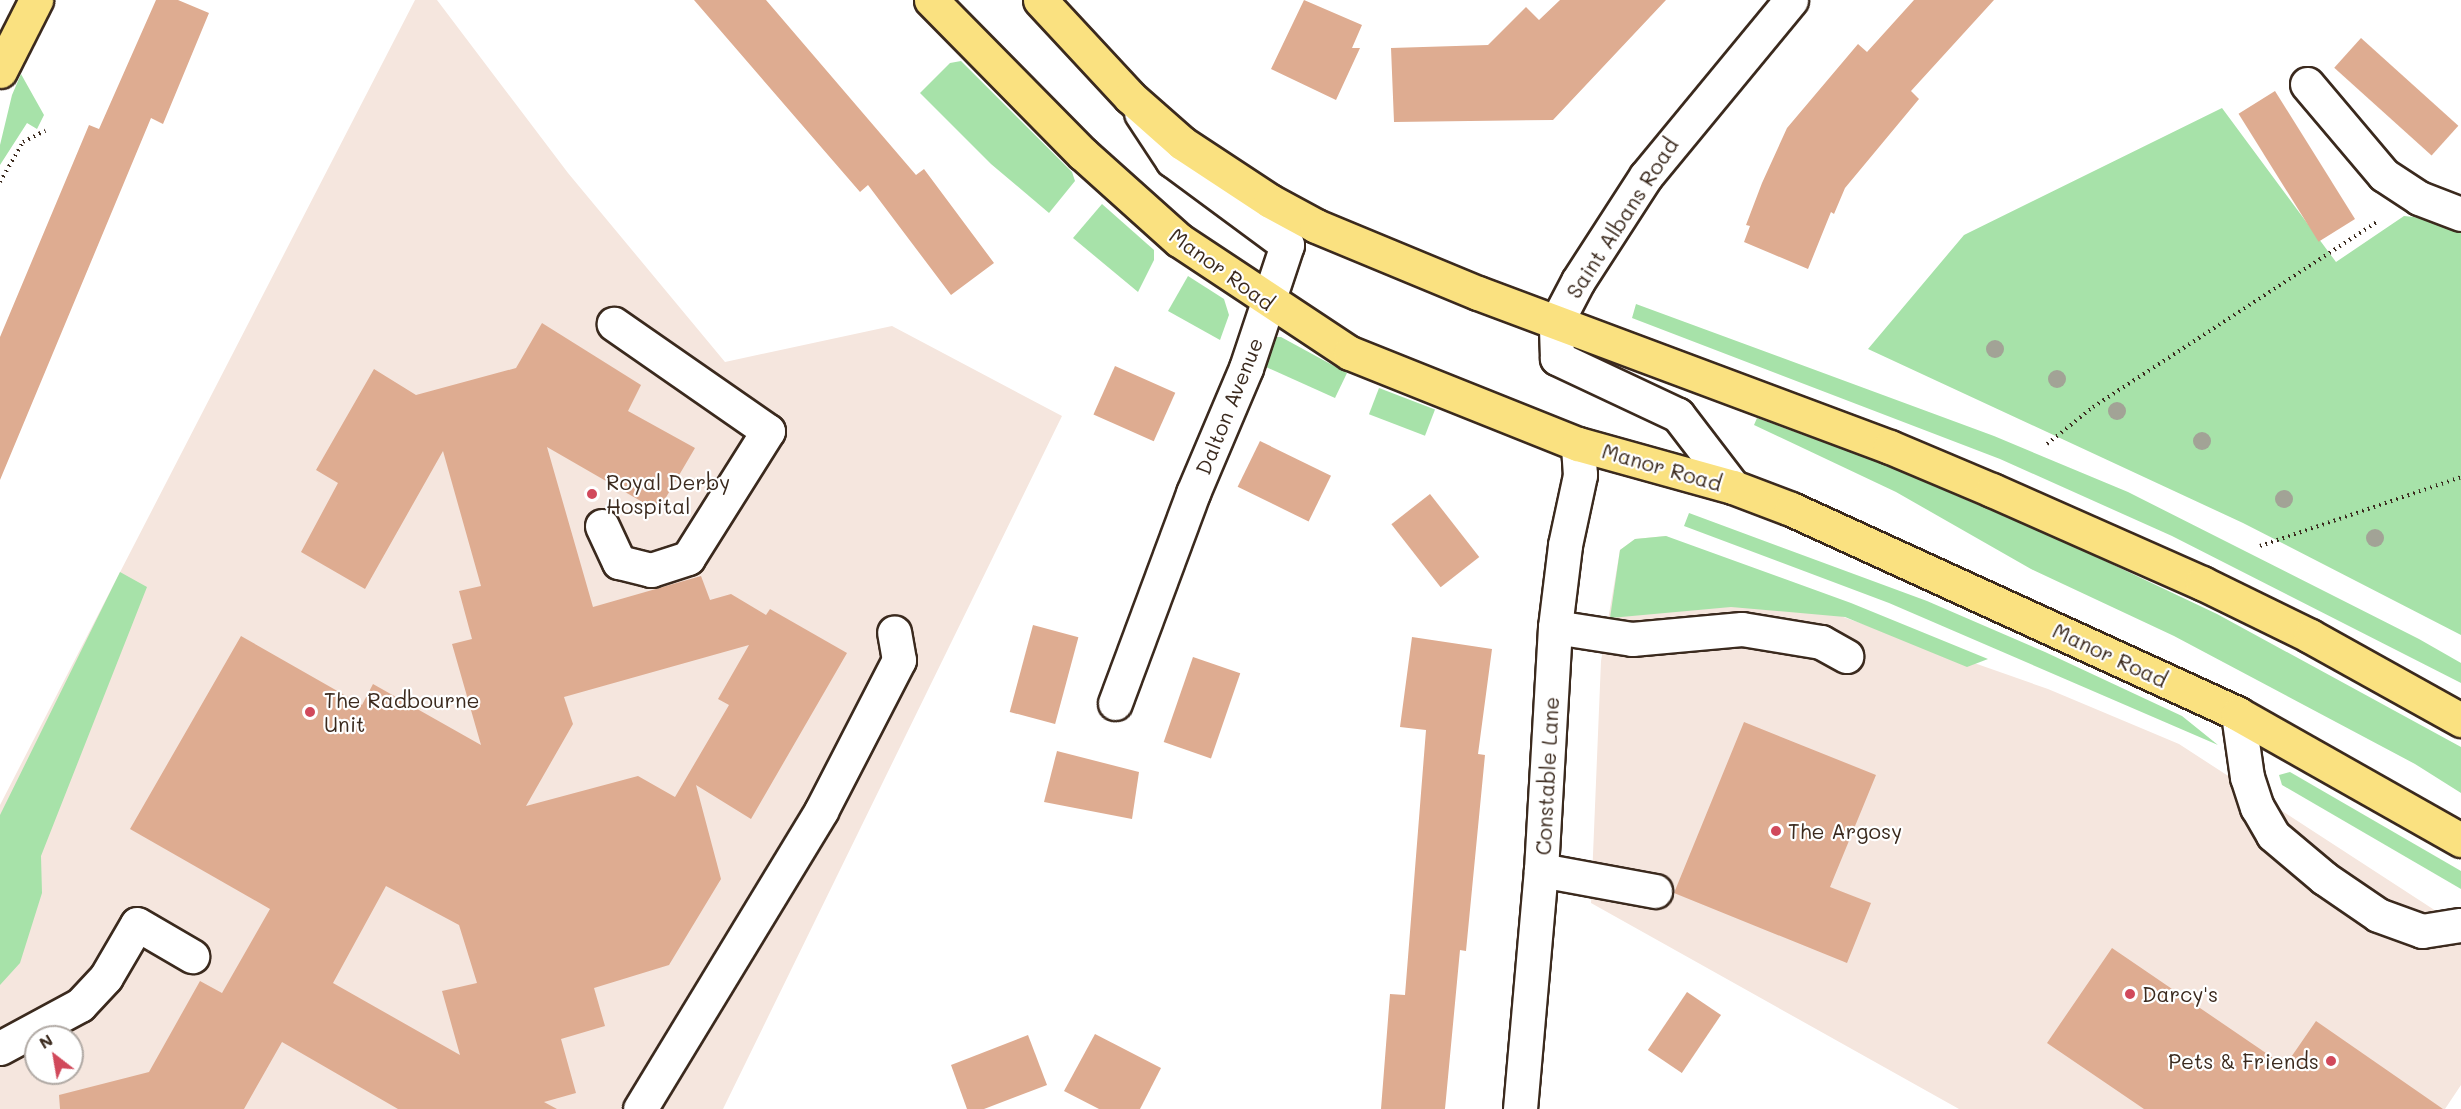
<!DOCTYPE html>
<style>
body{margin:0}
#map{position:relative;width:2461px;height:1109px;overflow:hidden;background:#fff;font-family:Mali,sans-serif}
div>[style]{position:absolute}
[style*='--x']{left:calc(var(--x)*1px);top:calc(var(--y)*1px);width:calc(var(--w)*1px);rotate:calc(var(--a)*1deg)}
.built>*{inset:0;background:#f5e6de}
.green>*{inset:0;background:#a7e2a9;transform-origin:0 0}
.building>*{inset:0;background:#deac91;transform-origin:0 0}
.path>*{height:4px;margin-top:-2px;transform-origin:0;background:repeating-linear-gradient(90deg,#3b2a1e 0 1.5px,transparent 0 6px)}
.roads{filter:drop-shadow(2px 0 #3b2a1e) drop-shadow(-2px 0 #3b2a1e) drop-shadow(0 2px #3b2a1e) drop-shadow(0 -2px #3b2a1e)}
.minor>*{height:33px;margin:-16.5px;padding:0 16.5px;transform-origin:16.5px;border-radius:16.5px;background:#fff}
.highway>*{height:33px;margin:-16.5px;padding:0 16.5px;transform-origin:16.5px;border-radius:16.5px;background:#fae180}
.trees>*{width:18px;height:18px;margin:-9px;border-radius:50%;background:#a2a396}
.dots>*{width:16px;height:16px;translate:-50% -50%;box-sizing:border-box;border:3px solid #fff;border-radius:50%}
span{translate:-50% -50%;white-space:nowrap;text-align:center;line-height:1.15;-webkit-text-stroke:4.5px #fff;paint-order:stroke}
.street-label{font-size:21px;color:#3b2a1e}
.poi-label{font-size:21px;color:#3b2a1e}
.left{translate:0 -50%;text-align:left}
.right{translate:-100% -50%;text-align:right}
.north{position:absolute;left:24px;top:1025px;width:60px;height:60px;box-sizing:border-box;background:#fff;border:2px solid #b1aaa5;border-radius:50%;rotate:329deg;font-size:16px;font-weight:700;line-height:24px;text-align:center;color:#3b2a1e}
.north::after{content:'';display:block;margin:auto;width:21px;height:27px;background:#d1495b;clip-path:polygon(50% 0,100% 100%,50% 72%,0 100%)}
</style>
<div id="map">
<div class="built">
<div style="clip-path:polygon(evenodd,415px 0,437px 0,568px 173px,725px 362px,892px 326px,1062px 416px,723px 1109px,0 1109px,0 805px,415px 0,36px 1037px,72px 1037px,72px 1073px,36px 1073px,36px 1037px)"></div>
<div style="clip-path:polygon(1666px 536px,1846px 618px,2048px 689px,2179px 744px,2436px 911px,2461px 919px,2461px 1085px,2445px 1109px,1959px 1109px,1591px 903px,1601px 661px,1620px 550px,1635px 539px)"></div>
</div>
<div class="green">
<div style="clip-path:polygon(961px 61px,1072px 172px,1075px 181px,1049px 213px,991px 164px,920px 93px,950px 63px)"></div>
<div style="clip-path:polygon(21px 74px,44px 115px,37px 129px,27px 123px,0 165px,0 145px,12px 95px)"></div>
<div style="clip-path:polygon(2222px 108px,2336px 262px,2404px 216px,2424px 218px,2461px 232px,2461px 635px,2243px 523px,1868px 349px,1964px 235px)"></div>
<div style="clip-path:polygon(1102px 204px,1154px 250px,1154px 260px,1138px 292px,1073px 238px)"></div>
<div style="clip-path:polygon(1188px 276px,1224px 299px,1229px 315px,1220px 340px,1168px 311px)"></div>
<div style="clip-path:polygon(1636px 304px,1994px 436px,2128px 492px,2419px 639px,2461px 663px,2461px 683px,2172px 536px,2000px 459px,1632px 318px)"></div>
<div style="clip-path:polygon(1273px 337px,1281px 337px,1347px 373px,1335px 398px,1257px 363px)"></div>
<div style="left:1379px;top:388px;width:60px;height:28px;rotate:21deg"></div>
<div style="clip-path:polygon(1757px 418px,1878px 462px,2065px 542px,2217px 614px,2461px 747px,2461px 793px,2415px 764px,2174px 636px,2031px 569px,1896px 492px,1754px 425px)"></div>
<div style="clip-path:polygon(1689px 513px,1927px 601px,2045px 652px,2182px 716px,2218px 745px,1889px 603px,1684px 526px)"></div>
<div style="clip-path:polygon(1666px 536px,1851px 603px,1988px 659px,1967px 667px,1845px 617px,1731px 607px,1610px 618px,1620px 550px,1635px 539px)"></div>
<div style="clip-path:polygon(120px 572px,147px 587px,41px 856px,42px 893px,20px 963px,0 985px,0 815px)"></div>
<div style="clip-path:polygon(2290px 772px,2461px 871px,2461px 889px,2282px 785px,2279px 775px)"></div>
</div>
<div class="building">
<div style="clip-path:polygon(156px 0,178px 0,209px 13px,163px 124px,151px 118px,0 480px,0 337px,89px 125px,99px 129px)"></div>
<div style="clip-path:polygon(694px 0,766px 0,916px 175px,924px 169px,994px 263px,951px 295px,868px 185px,860px 192px)"></div>
<div style="clip-path:polygon(1304px 0,1362px 25px,1352px 48px,1360px 48px,1336px 100px,1271px 69px)"></div>
<div style="clip-path:polygon(1560px 0,1666px 0,1553px 120px,1394px 122px,1391px 48px,1488px 45px,1526px 7px,1539px 20px)"></div>
<div style="clip-path:polygon(1914px 0,1994px 0,1911px 91px,1919px 99px,1845px 188px,1834px 214px,1831px 212px,1808px 269px,1744px 242px,1750px 226px,1746px 225px,1762px 183px,1787px 128px,1858px 44px,1867px 52px)"></div>
<div style="left:2361px;top:38px;width:131px;height:40px;rotate:42deg"></div>
<div style="left:2275px;top:91px;width:151px;height:43px;rotate:58deg"></div>
<div style="clip-path:polygon(evenodd,542px 323px,641px 385px,628px 411px,695px 448px,658px 511px,547px 447px,593px 607px,701px 576px,710px 600px,731px 594px,766px 615px,770px 609px,847px 653px,751px 819px,696px 785px,721px 879px,669px 965px,594px 988px,605px 1026px,561px 1039px,576px 1093px,544px 1102px,557px 1109px,398px 1109px,282px 1042px,244px 1109px,60px 1109px,59px 1095px,149px 1072px,200px 981px,222px 993px,270px 909px,130px 829px,241px 636px,362px 705px,373px 684px,481px 745px,452px 644px,472px 639px,459px 591px,481px 586px,443px 451px,365px 589px,301px 552px,338px 483px,316px 470px,374px 369px,416px 395px,516px 368px,542px 323px,749px 645px,718px 699px,729px 705px,675px 797px,638px 776px,526px 806px,573px 724px,564px 697px,749px 645px,542px 323px,386px 886px,459px 925px,477px 983px,442px 991px,460px 1055px,333px 983px,386px 886px)"></div>
<div style="left:1115px;top:366px;width:66px;height:53px;rotate:24deg"></div>
<div style="left:1260px;top:441px;width:79px;height:51px;rotate:26deg"></div>
<div style="left:1430px;top:494px;width:80px;height:49px;rotate:52deg"></div>
<div style="left:1033px;top:625px;width:47px;height:90px;rotate:15deg"></div>
<div style="clip-path:polygon(1412px 637px,1492px 649px,1478px 754px,1485px 755px,1466px 951px,1460px 950px,1445px 1109px,1381px 1109px,1390px 994px,1405px 995px,1426px 730px,1400px 727px)"></div>
<div style="left:1193px;top:657px;width:50px;height:90px;rotate:19deg"></div>
<div style="clip-path:polygon(1744px 722px,1876px 775px,1830px 887px,1871px 903px,1847px 963px,1674px 893px)"></div>
<div style="clip-path:polygon(1057px 751px,1139px 772px,1132px 819px,1044px 802px)"></div>
<div style="clip-path:polygon(2112px 948px,2285px 1066px,2316px 1021px,2443px 1109px,2144px 1109px,2047px 1043px)"></div>
<div style="left:1687px;top:992px;width:41px;height:70px;rotate:34deg"></div>
<div style="clip-path:polygon(1095px 1034px,1161px 1068px,1140px 1109px,1099px 1109px,1064px 1091px)"></div>
<div style="clip-path:polygon(1028px 1035px,1047px 1085px,984px 1109px,967px 1109px,951px 1065px)"></div>
</div>
<div class="path">
<div style="--x:0;--y:182;--w:46;--a:-60.1"></div>
<div style="--x:23;--y:142;--w:25;--a:-27"></div>
<div style="--x:2047;--y:444;--w:59;--a:-38.8"></div>
<div style="--x:2093;--y:407;--w:339;--a:-33.1"></div>
<div style="--x:2260;--y:546;--w:213;--a:-18.9"></div>
</div>
<div class="roads">
<div class="minor">
<div style="--x:2307;--y:84;--w:119;--a:49.8"></div>
<div style="--x:2384;--y:175;--w:42;--a:33.3"></div>
<div style="--x:2419;--y:198;--w:45;--a:20.9"></div>
<div style="--x:1733;--y:487;--w:91;--a:-127.4"></div>
<div style="--x:1678;--y:415;--w:134;--a:-154.8"></div>
<div style="--x:1557;--y:358;--w:35;--a:-92"></div>
<div style="--x:1556;--y:323;--w:47;--a:-62.4"></div>
<div style="--x:1578;--y:281;--w:125;--a:-57.1"></div>
<div style="--x:1646;--y:176;--w:228;--a:-50.5"></div>
<div style="--x:602;--y:526;--w:40;--a:65"></div>
<div style="--x:619;--y:562;--w:33;--a:14"></div>
<div style="--x:651;--y:570;--w:39;--a:-18"></div>
<div style="--x:688;--y:558;--w:150;--a:-57.8"></div>
<div style="--x:768;--y:431;--w:188;--a:-145.2"></div>
<div style="--x:1555;--y:627;--w:78;--a:8.9"></div>
<div style="--x:1632;--y:639;--w:110;--a:-5.2"></div>
<div style="--x:1742;--y:629;--w:80;--a:9.3"></div>
<div style="--x:1821;--y:642;--w:29;--a:29"></div>
<div style="--x:1115;--y:703;--w:224;--a:-69.6"></div>
<div style="--x:1193;--y:493;--w:136;--a:-67"></div>
<div style="--x:1246;--y:368;--w:130;--a:-71.6"></div>
<div style="--x:1287;--y:245;--w:143;--a:-143.5"></div>
<div style="--x:1172;--y:160;--w:56;--a:-123.4"></div>
<div style="--x:2238;--y:714;--w:64;--a:81.9"></div>
<div style="--x:2247;--y:777;--w:32;--a:72"></div>
<div style="--x:2257;--y:807;--w:32;--a:60"></div>
<div style="--x:2273;--y:835;--w:67;--a:40.1"></div>
<div style="--x:2324;--y:878;--w:65;--a:34.4"></div>
<div style="--x:2378;--y:915;--w:47;--a:20"></div>
<div style="--x:2422;--y:931;--w:39;--a:-9"></div>
<div style="--x:1541;--y:870;--w:116;--a:10.4"></div>
<div style="--x:0;--y:1048;--w:91;--a:-28.3"></div>
<div style="--x:80;--y:1005;--w:38;--a:-47"></div>
<div style="--x:106;--y:977;--w:61;--a:-59.7"></div>
<div style="--x:137;--y:924;--w:64;--a:30.2"></div>
<div style="--x:640;--y:1109;--w:349;--a:-58.7"></div>
<div style="--x:821;--y:811;--w:170;--a:-62.7"></div>
<div style="--x:899;--y:660;--w:28;--a:-100"></div>
<div style="--x:1520;--y:1109;--w:240;--a:-85"></div>
<div style="--x:1541;--y:870;--w:243;--a:-86.7"></div>
<div style="--x:1555;--y:627;--w:83;--a:-83"></div>
<div style="--x:1565;--y:545;--w:72;--a:-77.9"></div>
<div style="--x:1580;--y:475;--w:31;--a:-94"></div>
</div>
<div class="highway">
<div style="--x:931;--y:0;--w:216;--a:45.4"></div>
<div style="--x:1083;--y:154;--w:129;--a:41.9"></div>
<div style="--x:1179;--y:240;--w:205;--a:33.5"></div>
<div style="--x:1350;--y:353;--w:245;--a:21.8"></div>
<div style="--x:1578;--y:444;--w:161;--a:15.5"></div>
<div style="--x:1733;--y:487;--w:62;--a:20.8"></div>
<div style="--x:1791;--y:509;--w:492;--a:24.6"></div>
<div style="--x:2238;--y:714;--w:256;--a:29.5"></div>
<div style="--x:1040;--y:0;--w:132;--a:47.1"></div>
<div style="--x:1130;--y:97;--w:69;--a:41.5"></div>
<div style="--x:1182;--y:143;--w:105;--a:33.4"></div>
<div style="--x:1270;--y:201;--w:52;--a:28.5"></div>
<div style="--x:1316;--y:226;--w:175;--a:22.5"></div>
<div style="--x:1478;--y:293;--w:440;--a:20.5"></div>
<div style="--x:1890;--y:447;--w:111;--a:22.9"></div>
<div style="--x:1992;--y:490;--w:230;--a:23.9"></div>
<div style="--x:2202;--y:583;--w:120;--a:26.1"></div>
<div style="--x:2310;--y:636;--w:173;--a:29.1"></div>
<div style="--x:0;--y:71;--w:80;--a:-63.1"></div>
</div>
</div>
<div class="trees">
<div style="left:1995px;top:349px"></div>
<div style="left:2057px;top:379px"></div>
<div style="left:2117px;top:411px"></div>
<div style="left:2202px;top:441px"></div>
<div style="left:2284px;top:499px"></div>
<div style="left:2375px;top:538px"></div>
</div>
<div class="dots">
<div style="left:592px;top:494px;background:#d1495b"></div>
<div style="left:310px;top:712px;background:#d1495b"></div>
<div style="left:1776px;top:831px;background:#d1495b"></div>
<div style="left:2130px;top:994px;background:#d1495b"></div>
<div style="left:2331px;top:1061px;background:#d1495b"></div>
</div>
<div class="street-label">
<span style="left:1622px;top:218px;rotate:-57deg">Saint Albans Road</span>
<span style="left:1222px;top:269px;rotate:36deg">Manor Road</span>
<span style="left:1229px;top:406px;rotate:-68deg">Dalton Avenue</span>
<span style="left:1662px;top:467px;rotate:16deg">Manor Road</span>
<span style="left:2110px;top:655px;rotate:25deg">Manor Road</span>
<span style="left:1547px;top:776px;rotate:-87deg">Constable Lane</span>
</div>
<div class="poi-label">
<span class="left" style="left:606px;top:494px">Royal Derby<br>Hospital</span>
<span class="left" style="left:324px;top:712px">The Radbourne<br>Unit</span>
<span class="left" style="left:1788px;top:831px">The Argosy</span>
<span class="left" style="left:2142px;top:994px">Darcy's</span>
<span class="right" style="left:2319px;top:1061px">Pets &amp; Friends</span>
</div>
<div class="north">N</div>
</div>
